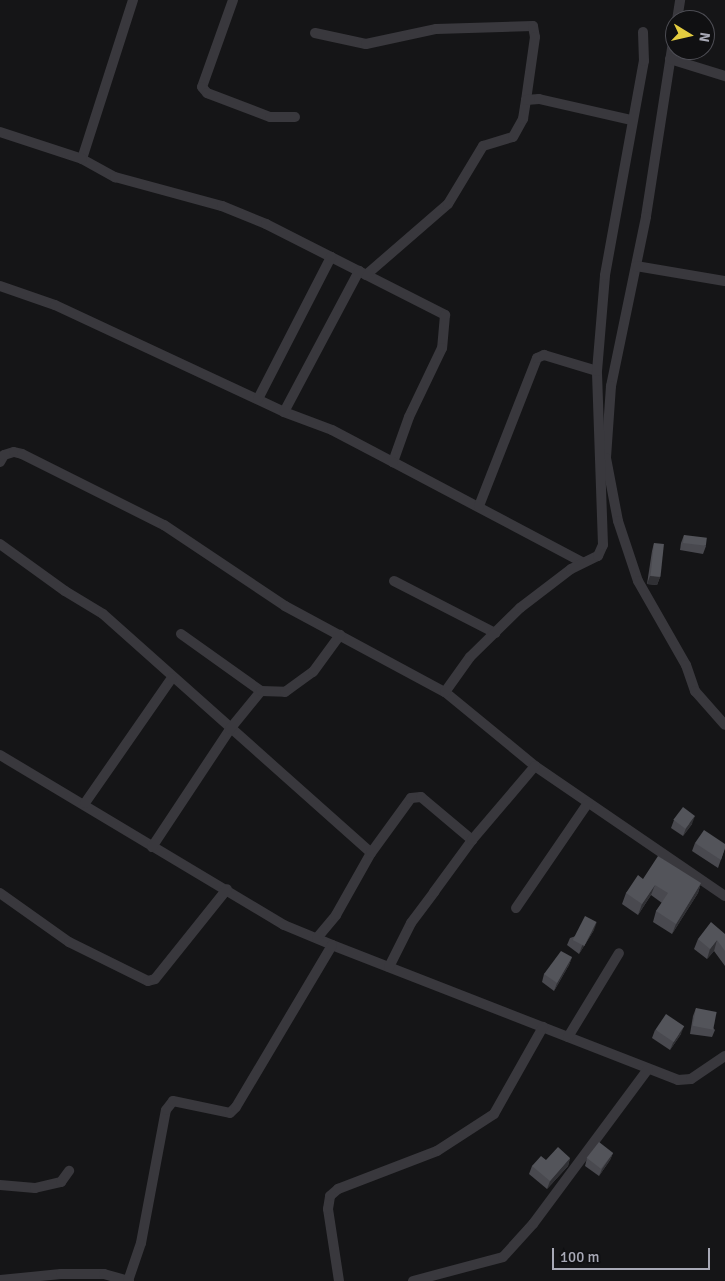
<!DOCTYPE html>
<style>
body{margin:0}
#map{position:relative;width:725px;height:1281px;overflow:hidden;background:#151517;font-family:Signika,sans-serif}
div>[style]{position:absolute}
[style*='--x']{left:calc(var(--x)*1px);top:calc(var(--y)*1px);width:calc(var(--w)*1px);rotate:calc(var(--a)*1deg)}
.street>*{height:10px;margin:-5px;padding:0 5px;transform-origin:5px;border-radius:5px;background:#39383d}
.wall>*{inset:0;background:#49494f}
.shaded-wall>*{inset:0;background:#303034}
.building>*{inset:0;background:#53545a;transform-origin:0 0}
span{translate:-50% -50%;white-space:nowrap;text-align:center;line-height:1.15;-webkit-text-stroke:4px #101012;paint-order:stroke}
.north{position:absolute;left:665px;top:10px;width:50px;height:50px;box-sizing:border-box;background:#101012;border:1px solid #4d4d54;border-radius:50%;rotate:99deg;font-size:14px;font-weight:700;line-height:20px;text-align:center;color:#a8a9b6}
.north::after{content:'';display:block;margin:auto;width:18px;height:22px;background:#e4cd40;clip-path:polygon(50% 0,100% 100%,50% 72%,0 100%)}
.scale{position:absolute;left:552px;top:1248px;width:158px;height:22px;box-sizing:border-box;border:2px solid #a8a9b6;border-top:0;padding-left:6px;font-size:15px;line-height:18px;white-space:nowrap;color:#a8a9b6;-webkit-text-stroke:4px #101012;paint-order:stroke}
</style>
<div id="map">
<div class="street">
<div style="--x:133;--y:0;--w:167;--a:107.8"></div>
<div style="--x:82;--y:159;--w:38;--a:29"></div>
<div style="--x:115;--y:177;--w:111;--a:15.2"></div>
<div style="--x:222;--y:206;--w:48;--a:22.2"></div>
<div style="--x:266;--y:224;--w:201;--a:26.9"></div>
<div style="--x:445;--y:315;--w:33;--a:95"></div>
<div style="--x:442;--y:348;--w:76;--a:115.6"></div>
<div style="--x:409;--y:417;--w:48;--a:109.6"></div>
<div style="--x:393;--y:462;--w:214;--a:27.9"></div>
<div style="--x:233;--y:0;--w:92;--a:109.6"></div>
<div style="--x:202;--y:87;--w:8;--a:50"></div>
<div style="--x:207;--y:93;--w:67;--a:20.9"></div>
<div style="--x:270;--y:117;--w:25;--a:0"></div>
<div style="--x:677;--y:20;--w:20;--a:-81"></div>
<div style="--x:675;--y:29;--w:190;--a:98.8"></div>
<div style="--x:646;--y:217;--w:173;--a:101.7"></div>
<div style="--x:611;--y:386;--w:72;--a:94"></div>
<div style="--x:606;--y:458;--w:64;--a:79.2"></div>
<div style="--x:618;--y:521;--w:63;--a:71.6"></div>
<div style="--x:638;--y:581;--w:97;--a:60.3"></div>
<div style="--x:686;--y:665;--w:28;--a:71"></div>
<div style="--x:695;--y:691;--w:45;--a:48.6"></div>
<div style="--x:315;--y:33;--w:52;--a:12.2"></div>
<div style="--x:366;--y:44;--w:72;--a:-12.1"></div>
<div style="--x:436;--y:29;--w:97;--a:-1.8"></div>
<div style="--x:533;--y:26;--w:11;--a:80"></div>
<div style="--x:535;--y:37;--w:64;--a:98.1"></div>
<div style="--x:670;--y:59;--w:58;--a:17.2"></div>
<div style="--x:0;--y:132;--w:86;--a:18.2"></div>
<div style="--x:636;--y:266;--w:90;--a:9.6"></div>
<div style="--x:366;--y:275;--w:108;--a:-40.9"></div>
<div style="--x:448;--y:204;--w:68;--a:-58.9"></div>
<div style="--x:483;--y:146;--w:31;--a:-17"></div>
<div style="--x:513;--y:137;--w:21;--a:-61"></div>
<div style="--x:523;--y:119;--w:19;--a:-81"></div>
<div style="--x:526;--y:100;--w:13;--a:-4"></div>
<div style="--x:539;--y:99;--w:94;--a:12.9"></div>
<div style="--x:0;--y:286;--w:58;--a:19.1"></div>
<div style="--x:55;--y:305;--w:253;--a:25"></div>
<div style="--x:284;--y:412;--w:51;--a:20.6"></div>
<div style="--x:332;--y:430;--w:69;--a:27.7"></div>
<div style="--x:258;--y:399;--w:160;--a:-62.8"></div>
<div style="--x:284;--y:412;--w:160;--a:-62"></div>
<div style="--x:0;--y:462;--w:8;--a:-60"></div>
<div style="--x:4;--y:455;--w:10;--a:-17"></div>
<div style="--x:14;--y:452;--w:8;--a:14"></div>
<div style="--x:22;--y:454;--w:159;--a:26.6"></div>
<div style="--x:164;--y:525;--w:146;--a:33.8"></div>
<div style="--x:285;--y:606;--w:182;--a:28.3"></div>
<div style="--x:445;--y:692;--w:117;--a:39.4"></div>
<div style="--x:535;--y:766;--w:230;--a:34.4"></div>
<div style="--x:479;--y:506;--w:159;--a:-68.6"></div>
<div style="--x:537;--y:358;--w:8;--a:-23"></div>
<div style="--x:544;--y:355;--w:55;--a:16.8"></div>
<div style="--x:0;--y:544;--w:80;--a:35.9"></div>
<div style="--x:65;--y:591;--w:44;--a:31.2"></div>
<div style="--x:103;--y:614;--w:359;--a:41.7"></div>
<div style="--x:394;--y:581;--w:114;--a:27.2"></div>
<div style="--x:181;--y:634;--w:98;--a:35.5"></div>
<div style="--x:445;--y:692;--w:43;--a:-54.5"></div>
<div style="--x:470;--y:657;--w:70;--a:-44.4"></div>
<div style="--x:520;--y:608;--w:64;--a:-37.4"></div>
<div style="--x:571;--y:569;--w:30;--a:-26"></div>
<div style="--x:598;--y:556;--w:12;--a:-66"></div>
<div style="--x:603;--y:545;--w:174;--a:-92"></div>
<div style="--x:597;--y:371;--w:96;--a:-85.2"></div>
<div style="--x:605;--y:275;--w:218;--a:-79.7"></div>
<div style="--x:644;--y:61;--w:29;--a:-92"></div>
<div style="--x:0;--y:755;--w:331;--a:30.9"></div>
<div style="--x:284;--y:925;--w:52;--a:22.6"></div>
<div style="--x:332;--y:945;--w:371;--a:21.3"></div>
<div style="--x:678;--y:1080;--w:13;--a:-4"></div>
<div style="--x:691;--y:1079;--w:41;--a:-34.1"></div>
<div style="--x:85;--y:803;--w:152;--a:-55.2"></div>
<div style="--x:152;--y:847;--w:141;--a:-56.5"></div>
<div style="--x:230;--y:729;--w:49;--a:-50.8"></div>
<div style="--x:261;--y:691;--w:24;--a:2"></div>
<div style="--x:285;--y:692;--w:34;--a:-36"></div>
<div style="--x:313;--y:672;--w:46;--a:-53.9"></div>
<div style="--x:0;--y:893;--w:85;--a:35.4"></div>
<div style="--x:69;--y:942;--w:88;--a:26.3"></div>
<div style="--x:148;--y:981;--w:7;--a:-16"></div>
<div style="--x:155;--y:979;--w:115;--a:-51.3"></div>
<div style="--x:516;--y:908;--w:127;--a:-55.6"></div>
<div style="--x:317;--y:938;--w:30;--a:-50"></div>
<div style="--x:336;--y:915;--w:71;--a:-60.6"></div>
<div style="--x:371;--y:853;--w:68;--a:-54"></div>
<div style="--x:411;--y:798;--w:10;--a:-6"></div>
<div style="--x:421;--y:797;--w:67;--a:40.1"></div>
<div style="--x:389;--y:967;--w:49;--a:-63.4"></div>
<div style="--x:411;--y:923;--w:39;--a:-53"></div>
<div style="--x:434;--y:892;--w:64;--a:-53.8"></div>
<div style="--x:472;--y:840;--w:97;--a:-49.6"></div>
<div style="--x:568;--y:1037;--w:98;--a:-58.7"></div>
<div style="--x:0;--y:1185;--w:35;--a:5"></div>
<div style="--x:35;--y:1188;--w:27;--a:-13"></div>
<div style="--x:61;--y:1182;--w:14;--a:-54"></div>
<div style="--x:0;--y:1280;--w:61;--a:-5.6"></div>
<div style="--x:61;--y:1274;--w:43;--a:0"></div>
<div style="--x:104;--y:1274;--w:26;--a:16"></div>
<div style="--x:128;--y:1281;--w:40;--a:-71.1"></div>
<div style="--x:141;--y:1243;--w:135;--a:-79.4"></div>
<div style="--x:166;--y:1110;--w:11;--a:-52"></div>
<div style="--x:173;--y:1101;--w:58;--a:11.9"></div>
<div style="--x:230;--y:1113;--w:8;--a:-45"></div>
<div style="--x:236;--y:1107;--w:188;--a:-59.3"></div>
<div style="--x:339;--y:1281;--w:73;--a:-98.7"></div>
<div style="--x:328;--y:1209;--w:13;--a:-81"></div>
<div style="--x:330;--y:1196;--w:11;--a:-41"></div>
<div style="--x:338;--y:1189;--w:106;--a:-21"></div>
<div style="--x:437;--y:1151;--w:68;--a:-33"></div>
<div style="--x:494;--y:1114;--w:100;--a:-60.6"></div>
<div style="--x:413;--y:1281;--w:93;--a:-14.9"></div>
<div style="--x:503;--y:1257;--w:45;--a:-47.7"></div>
<div style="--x:533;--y:1224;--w:193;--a:-53.4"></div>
</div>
<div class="wall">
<div style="clip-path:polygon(684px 535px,706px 546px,703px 554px,680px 550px,681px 543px)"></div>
<div style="clip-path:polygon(654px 543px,660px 577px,657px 585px,647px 584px,652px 551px)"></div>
<div style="clip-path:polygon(674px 820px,692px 824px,683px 836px,671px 828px)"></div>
<div style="clip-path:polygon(695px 843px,725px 848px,718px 868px,692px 851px)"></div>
<div style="clip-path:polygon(643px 879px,701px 883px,698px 893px,672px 934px,653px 922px,656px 911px,662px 903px,651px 895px,638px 915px,622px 904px,626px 893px)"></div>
<div style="clip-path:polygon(594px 930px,579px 954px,567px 945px,570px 938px)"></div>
<div style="clip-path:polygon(725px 934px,725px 966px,714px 951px,707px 959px,694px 949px,698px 939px)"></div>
<div style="clip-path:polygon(572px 957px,569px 965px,554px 991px,542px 982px,544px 974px)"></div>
<div style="clip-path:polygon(696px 1008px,715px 1030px,712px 1037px,690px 1034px,693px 1016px)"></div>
<div style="clip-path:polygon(655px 1030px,681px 1034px,670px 1050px,652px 1038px)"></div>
<div style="clip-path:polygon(613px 1153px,610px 1160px,599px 1176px,585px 1166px,587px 1158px)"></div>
<div style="clip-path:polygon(570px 1158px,568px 1166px,547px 1189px,529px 1174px,532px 1166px,546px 1160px)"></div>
</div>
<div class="shaded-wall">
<div style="clip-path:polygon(650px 576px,660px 577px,657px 585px,647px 584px)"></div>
<div style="clip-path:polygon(695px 816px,692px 824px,683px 836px,686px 828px)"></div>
<div style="clip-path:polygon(701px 883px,698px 893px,672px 934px,676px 924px)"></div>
<div style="clip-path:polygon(655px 885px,651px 895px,638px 915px,642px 904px)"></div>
<div style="clip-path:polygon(597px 922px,594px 930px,579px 954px,582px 946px)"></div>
<div style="clip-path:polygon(717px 940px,714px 951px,707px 959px,710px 949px)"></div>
<div style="clip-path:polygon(572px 957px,569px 965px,554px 991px,557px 983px)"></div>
<div style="clip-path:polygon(684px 1026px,681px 1034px,670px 1050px,673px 1043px)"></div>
<div style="clip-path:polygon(613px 1153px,610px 1160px,599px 1176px,602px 1169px)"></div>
<div style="clip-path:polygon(570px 1158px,568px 1166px,547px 1189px,550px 1181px)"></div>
</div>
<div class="building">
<div style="left:684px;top:535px;width:23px;height:8px;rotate:7deg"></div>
<div style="left:654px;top:543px;width:10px;height:33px;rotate:6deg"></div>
<div style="left:683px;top:807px;width:15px;height:16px;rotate:37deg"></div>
<div style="clip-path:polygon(704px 830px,725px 844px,725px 848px,721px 860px,695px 843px)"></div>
<div style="clip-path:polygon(658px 856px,701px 883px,676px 924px,656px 911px,668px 893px,655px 885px,642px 904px,626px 893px,638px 875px,643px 879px)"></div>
<div style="left:585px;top:916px;width:13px;height:27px;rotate:27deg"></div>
<div style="clip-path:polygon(711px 922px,725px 934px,725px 951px,717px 940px,710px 949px,698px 939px)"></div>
<div style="clip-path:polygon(561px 951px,572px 957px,557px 983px,544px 974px)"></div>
<div style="left:696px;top:1008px;width:21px;height:18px;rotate:11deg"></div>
<div style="left:666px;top:1014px;width:22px;height:19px;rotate:34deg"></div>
<div style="left:599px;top:1142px;width:18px;height:20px;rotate:38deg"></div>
<div style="clip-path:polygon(558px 1147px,570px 1158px,550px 1181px,532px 1166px,541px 1156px,546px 1160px)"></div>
</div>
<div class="north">N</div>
<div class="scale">100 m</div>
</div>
